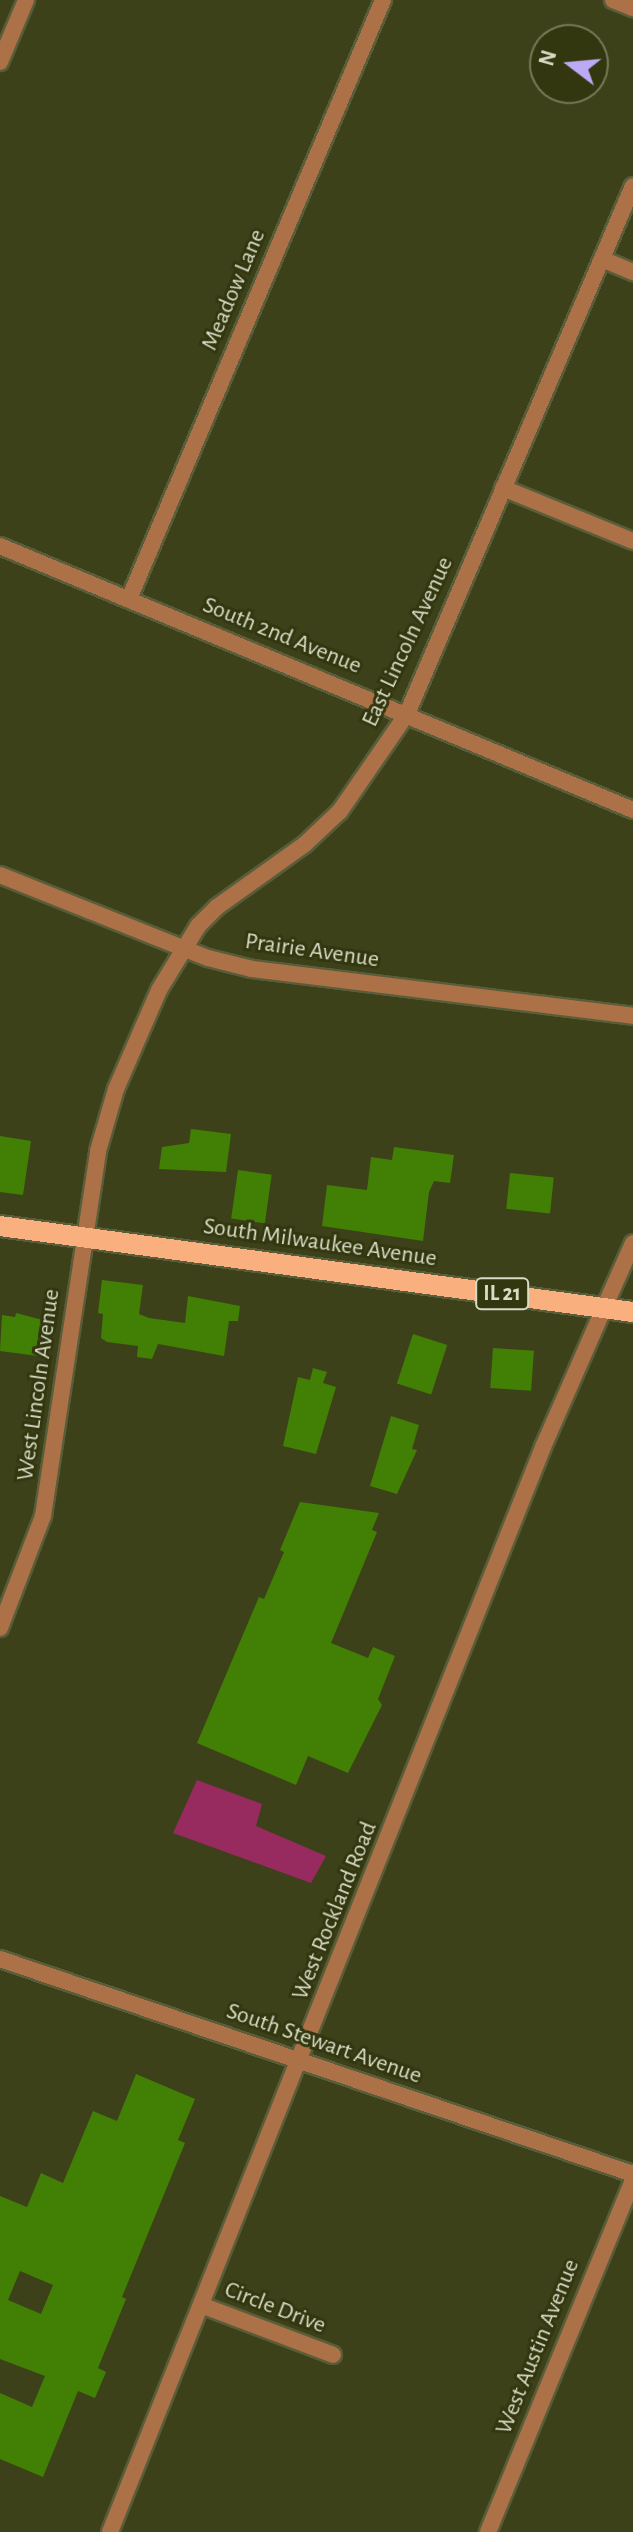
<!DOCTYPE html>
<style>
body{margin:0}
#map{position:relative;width:633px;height:2532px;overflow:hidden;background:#3d411a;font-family:"Alegreya Sans",sans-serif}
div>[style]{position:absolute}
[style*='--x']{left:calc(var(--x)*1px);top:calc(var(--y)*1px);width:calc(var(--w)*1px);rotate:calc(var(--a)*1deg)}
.green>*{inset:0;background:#972a5f}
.building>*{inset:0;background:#427f05;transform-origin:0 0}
.roads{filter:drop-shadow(2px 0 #595d39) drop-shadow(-2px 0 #595d39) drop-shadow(0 2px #595d39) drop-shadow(0 -2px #595d39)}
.minor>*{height:16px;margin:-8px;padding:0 8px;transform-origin:8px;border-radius:8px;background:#ad7147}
.tertiary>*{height:16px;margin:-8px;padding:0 8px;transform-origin:8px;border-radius:8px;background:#ad7147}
.primary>*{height:20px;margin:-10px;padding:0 10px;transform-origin:10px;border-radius:10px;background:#fab07e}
span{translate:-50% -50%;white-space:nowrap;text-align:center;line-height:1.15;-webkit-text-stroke:6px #33370f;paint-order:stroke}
.shield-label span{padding:2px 6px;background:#33370f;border:2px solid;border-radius:6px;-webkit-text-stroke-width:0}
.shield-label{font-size:22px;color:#d8dcc6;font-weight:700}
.street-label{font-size:24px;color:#d8dcc6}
.north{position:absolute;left:529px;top:24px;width:80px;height:80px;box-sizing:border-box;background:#33370f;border:2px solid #757958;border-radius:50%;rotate:286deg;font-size:22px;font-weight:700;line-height:32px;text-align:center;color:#d8dcc6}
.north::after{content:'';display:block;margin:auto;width:28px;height:36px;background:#bcaaf6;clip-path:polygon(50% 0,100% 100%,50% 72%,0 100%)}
</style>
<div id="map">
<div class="green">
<div style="clip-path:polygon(197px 1780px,262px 1804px,256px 1826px,326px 1856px,311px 1883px,173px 1833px)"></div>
</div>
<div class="building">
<div style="clip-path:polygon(191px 1129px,231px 1134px,226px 1172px,159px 1169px,162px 1147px,189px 1143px)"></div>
<div style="clip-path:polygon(0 1136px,31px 1141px,23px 1195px,0 1192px)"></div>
<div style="clip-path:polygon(394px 1147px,454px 1155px,450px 1183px,434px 1181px,429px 1192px,423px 1241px,322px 1226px,327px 1185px,367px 1190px,371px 1157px,392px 1160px)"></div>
<div style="left:238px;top:1170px;width:34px;height:49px;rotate:8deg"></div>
<div style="left:510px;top:1173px;width:44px;height:36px;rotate:6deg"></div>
<div style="clip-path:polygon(102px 1280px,143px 1285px,139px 1314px,149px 1318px,185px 1323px,188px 1296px,240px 1306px,238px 1321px,229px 1321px,224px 1356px,158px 1344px,152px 1359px,137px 1357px,138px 1346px,107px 1342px,101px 1338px,103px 1314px,98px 1313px)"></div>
<div style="clip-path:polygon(16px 1313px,43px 1320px,38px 1356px,0 1351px,2px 1315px,15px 1317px)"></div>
<div style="left:413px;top:1334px;width:36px;height:52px;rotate:18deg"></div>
<div style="left:493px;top:1348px;width:41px;height:40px;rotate:4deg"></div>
<div style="clip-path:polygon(313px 1368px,327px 1372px,323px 1383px,336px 1387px,316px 1454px,283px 1446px,298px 1377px,310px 1380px)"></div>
<div style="clip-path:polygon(391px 1416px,419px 1425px,412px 1449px,417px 1450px,397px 1494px,370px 1486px)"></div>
<div style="clip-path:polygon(300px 1502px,379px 1513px,372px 1530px,377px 1532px,331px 1643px,368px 1658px,373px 1647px,395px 1656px,378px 1699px,382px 1705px,348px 1773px,308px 1756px,296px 1785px,197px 1743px,259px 1597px,264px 1599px,284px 1552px,280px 1550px)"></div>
<div style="clip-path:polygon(evenodd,136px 2074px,195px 2099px,178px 2140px,185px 2143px,122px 2297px,126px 2299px,98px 2368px,106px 2372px,95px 2398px,78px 2391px,43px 2477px,0 2459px,0 2393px,32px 2407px,45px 2376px,0 2359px,0 2196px,27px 2207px,41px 2173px,63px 2183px,93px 2111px,117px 2121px,136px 2074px,20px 2271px,53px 2285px,41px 2314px,8px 2300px,20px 2271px)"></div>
</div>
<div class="roads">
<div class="minor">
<div style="--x:613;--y:0;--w:22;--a:22"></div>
<div style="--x:0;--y:62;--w:67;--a:-67.2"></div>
<div style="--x:602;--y:259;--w:34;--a:23"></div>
<div style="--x:503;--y:488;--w:140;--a:22.2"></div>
<div style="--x:0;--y:546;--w:686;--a:22.64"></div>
<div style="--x:129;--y:599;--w:651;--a:-67.02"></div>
<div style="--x:0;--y:875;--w:224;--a:21.8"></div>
<div style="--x:208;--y:958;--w:45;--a:14"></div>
<div style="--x:252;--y:969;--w:384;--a:7"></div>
<div style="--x:0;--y:1628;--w:120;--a:-69"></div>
<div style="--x:43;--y:1516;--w:369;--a:-81.4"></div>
<div style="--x:98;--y:1151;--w:65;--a:-73.8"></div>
<div style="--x:116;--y:1089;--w:108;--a:-66.5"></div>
<div style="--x:159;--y:990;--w:75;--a:-58.6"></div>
<div style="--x:198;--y:926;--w:27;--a:-45"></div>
<div style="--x:217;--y:907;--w:108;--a:-35.6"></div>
<div style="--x:305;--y:844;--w:48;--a:-43.3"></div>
<div style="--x:340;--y:811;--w:118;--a:-55.4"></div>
<div style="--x:407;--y:714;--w:574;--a:-66.83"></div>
<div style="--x:0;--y:1959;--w:669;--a:18.76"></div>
<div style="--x:201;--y:2305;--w:141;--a:20.7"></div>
<div style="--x:110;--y:2532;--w:1168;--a:-68.24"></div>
<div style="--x:543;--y:1447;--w:152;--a:-66.3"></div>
<div style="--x:488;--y:2532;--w:381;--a:-67.6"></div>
</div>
<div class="tertiary">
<div style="--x:604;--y:1308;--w:71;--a:-66"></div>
</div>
<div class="primary">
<div style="--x:0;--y:1226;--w:639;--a:7.74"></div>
</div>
</div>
<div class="shield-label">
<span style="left:502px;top:1294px">IL 21</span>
</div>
<div class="street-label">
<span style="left:234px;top:290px;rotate:-67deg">Meadow Lane</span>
<span style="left:282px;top:636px;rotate:22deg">South 2nd Avenue</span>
<span style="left:408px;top:642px;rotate:-65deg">East Lincoln Avenue</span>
<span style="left:312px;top:951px;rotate:8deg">Prairie Avenue</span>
<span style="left:320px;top:1243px;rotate:8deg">South Milwaukee Avenue</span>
<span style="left:39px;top:1385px;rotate:-82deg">West Lincoln Avenue</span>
<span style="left:335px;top:1911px;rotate:-68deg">West Rockland Road</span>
<span style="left:324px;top:2044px;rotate:19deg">South Stewart Avenue</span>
<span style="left:275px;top:2308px;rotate:21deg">Circle Drive</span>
<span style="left:538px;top:2347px;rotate:-68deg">West Austin Avenue</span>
</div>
<div class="north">N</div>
</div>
